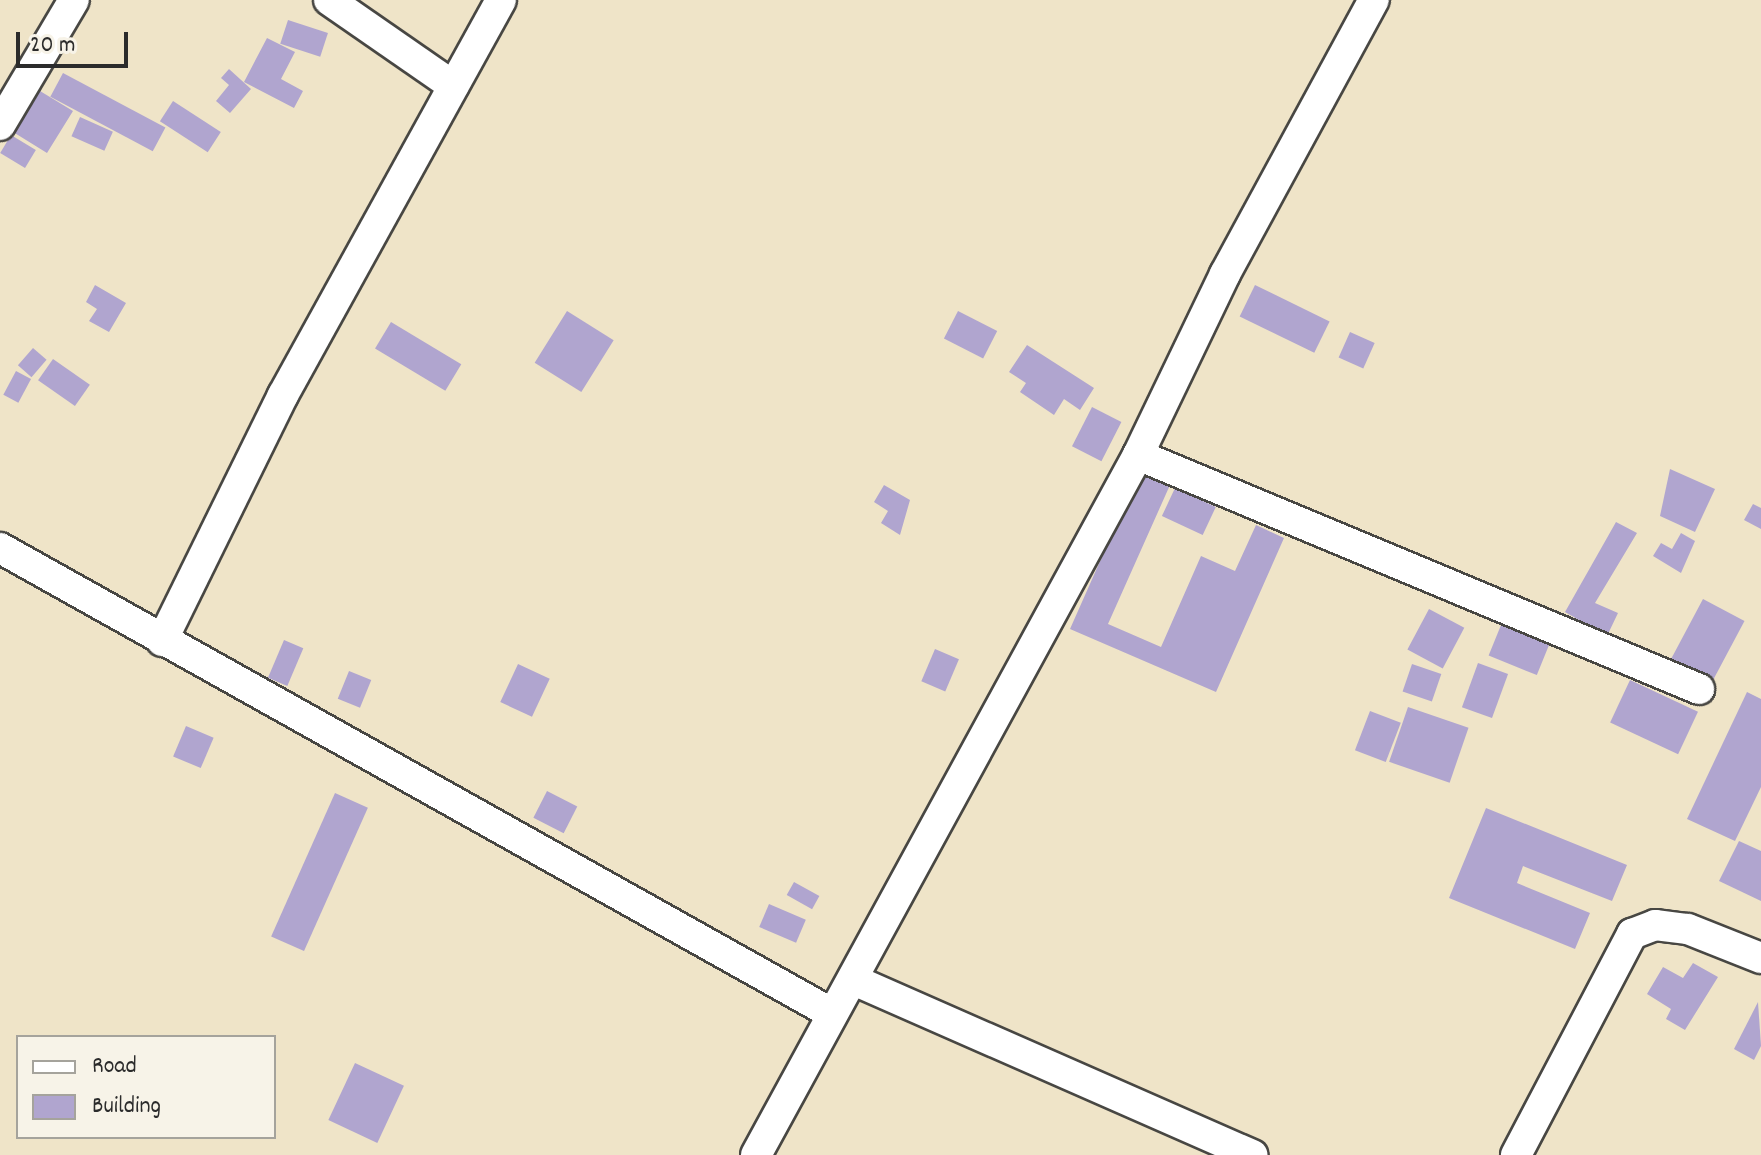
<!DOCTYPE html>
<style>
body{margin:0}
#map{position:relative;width:1761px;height:1155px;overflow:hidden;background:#efe4c8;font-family:Dekko,sans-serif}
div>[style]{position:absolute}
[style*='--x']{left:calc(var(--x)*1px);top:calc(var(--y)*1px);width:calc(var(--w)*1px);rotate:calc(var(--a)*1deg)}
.building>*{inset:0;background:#b0a5cf;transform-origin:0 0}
.roads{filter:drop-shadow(2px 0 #484743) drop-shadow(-2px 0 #484743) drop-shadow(0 2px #484743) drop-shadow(0 -2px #484743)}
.street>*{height:30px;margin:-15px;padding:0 15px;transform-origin:15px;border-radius:15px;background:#fff}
span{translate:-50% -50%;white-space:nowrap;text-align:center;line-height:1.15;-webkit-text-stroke:7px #f7f3e8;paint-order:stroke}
.legend{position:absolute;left:16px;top:1035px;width:260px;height:104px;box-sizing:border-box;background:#f7f3e8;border:2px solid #a5a39c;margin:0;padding:10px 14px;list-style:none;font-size:24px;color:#2b2b2b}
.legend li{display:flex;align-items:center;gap:16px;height:40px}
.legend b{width:40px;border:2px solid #a5a39c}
.scale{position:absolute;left:16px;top:32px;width:112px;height:36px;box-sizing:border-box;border:4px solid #2b2b2b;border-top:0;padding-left:10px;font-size:24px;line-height:28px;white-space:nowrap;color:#2b2b2b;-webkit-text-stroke:6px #f7f3e8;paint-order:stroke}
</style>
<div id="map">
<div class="building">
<div style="left:288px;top:20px;width:42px;height:25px;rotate:18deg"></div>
<div style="clip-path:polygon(267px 38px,295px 52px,281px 79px,303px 91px,294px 108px,244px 82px)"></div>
<div style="clip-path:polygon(229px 69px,251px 89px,230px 113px,216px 101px,229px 85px,221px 78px)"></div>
<div style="left:63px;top:73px;width:116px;height:27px;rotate:28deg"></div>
<div style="clip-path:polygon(40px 91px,73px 111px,47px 153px,5px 127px,25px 94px,35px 100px)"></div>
<div style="left:173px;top:101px;width:57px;height:24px;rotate:33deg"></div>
<div style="left:80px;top:117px;width:36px;height:21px;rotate:24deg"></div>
<div style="left:11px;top:135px;width:29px;height:21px;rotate:31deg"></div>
<div style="clip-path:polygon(95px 285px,126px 303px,109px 332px,89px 321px,97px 309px,86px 302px)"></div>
<div style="left:1255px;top:285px;width:83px;height:35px;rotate:26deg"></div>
<div style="left:567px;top:311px;width:55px;height:61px;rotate:32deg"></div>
<div style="left:958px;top:311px;width:44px;height:31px;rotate:27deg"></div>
<div style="left:391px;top:322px;width:82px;height:31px;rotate:31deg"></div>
<div style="left:1350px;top:332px;width:27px;height:28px;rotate:24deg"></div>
<div style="clip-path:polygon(1027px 345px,1094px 388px,1080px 410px,1064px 399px,1054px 415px,1020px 392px,1026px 383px,1009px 372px)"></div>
<div style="left:33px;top:348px;width:18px;height:23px;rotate:41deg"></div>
<div style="left:53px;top:359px;width:45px;height:26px;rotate:35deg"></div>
<div style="left:16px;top:371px;width:17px;height:27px;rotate:28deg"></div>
<div style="left:1092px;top:407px;width:33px;height:44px;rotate:27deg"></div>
<div style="clip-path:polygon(1670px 469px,1715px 489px,1695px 532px,1660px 516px)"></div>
<div style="clip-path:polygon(1140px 471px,1170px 485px,1108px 624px,1161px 647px,1201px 556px,1235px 571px,1256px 525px,1284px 538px,1216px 692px,1070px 629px)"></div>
<div style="clip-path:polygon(884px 485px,910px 500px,900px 535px,881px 523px,888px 511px,874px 502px)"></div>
<div style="left:1175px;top:488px;width:45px;height:31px;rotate:25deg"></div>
<div style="clip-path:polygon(1753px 504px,1761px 508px,1761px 529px,1744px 520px)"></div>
<div style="clip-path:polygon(1616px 522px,1637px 533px,1595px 603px,1618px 613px,1607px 636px,1565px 612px)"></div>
<div style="clip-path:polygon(1681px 533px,1695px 541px,1681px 573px,1653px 556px,1661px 543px,1672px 549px)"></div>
<div style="left:1703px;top:599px;width:47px;height:70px;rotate:28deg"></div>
<div style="left:1429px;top:609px;width:40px;height:46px;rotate:28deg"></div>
<div style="left:1501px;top:625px;width:52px;height:33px;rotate:22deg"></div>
<div style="left:284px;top:640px;width:21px;height:41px;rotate:23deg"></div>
<div style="left:935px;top:649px;width:26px;height:35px;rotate:23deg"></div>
<div style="left:1478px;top:663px;width:32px;height:47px;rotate:20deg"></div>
<div style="left:518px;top:664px;width:35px;height:42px;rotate:25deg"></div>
<div style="left:1412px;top:664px;width:31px;height:29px;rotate:19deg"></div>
<div style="left:349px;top:671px;width:24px;height:30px;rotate:22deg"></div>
<div style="left:1630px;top:680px;width:75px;height:47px;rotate:25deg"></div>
<div style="clip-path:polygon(1747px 692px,1761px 699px,1761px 787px,1735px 841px,1687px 819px)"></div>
<div style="left:1408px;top:707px;width:64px;height:58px;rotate:19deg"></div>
<div style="left:1370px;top:711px;width:33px;height:42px;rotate:21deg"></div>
<div style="left:186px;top:726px;width:30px;height:33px;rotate:23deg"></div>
<div style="left:547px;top:791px;width:34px;height:30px;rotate:27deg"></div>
<div style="left:335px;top:793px;width:36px;height:157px;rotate:24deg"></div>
<div style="clip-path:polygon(1486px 808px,1627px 865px,1612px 901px,1523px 866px,1517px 883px,1590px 913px,1575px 949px,1449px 898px)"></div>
<div style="clip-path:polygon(1739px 841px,1761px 851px,1761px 901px,1719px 881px)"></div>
<div style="left:794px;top:882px;width:29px;height:15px;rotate:29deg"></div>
<div style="left:769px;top:904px;width:40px;height:25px;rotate:23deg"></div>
<div style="clip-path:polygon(1693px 963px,1718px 977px,1685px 1030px,1666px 1019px,1671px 1009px,1647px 994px,1663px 967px,1683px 978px)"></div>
<div style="clip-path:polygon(1758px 1002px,1761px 1046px,1754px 1060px,1734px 1049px)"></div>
<div style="left:355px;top:1063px;width:54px;height:63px;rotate:25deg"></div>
</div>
<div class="roads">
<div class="street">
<div style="--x:329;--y:0;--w:151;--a:34.7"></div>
<div style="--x:0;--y:125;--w:145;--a:-59.4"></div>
<div style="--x:1138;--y:455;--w:608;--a:22.64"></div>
<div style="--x:0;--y:548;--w:952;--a:29.23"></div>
<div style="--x:162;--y:641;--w:274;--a:-63.8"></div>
<div style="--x:283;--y:395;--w:451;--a:-61.1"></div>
<div style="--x:856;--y:981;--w:433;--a:23.7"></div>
<div style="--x:756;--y:1155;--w:797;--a:-61.38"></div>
<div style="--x:1138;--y:455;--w:201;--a:-64.3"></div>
<div style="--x:1225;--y:274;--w:312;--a:-61.5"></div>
<div style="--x:1516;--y:1155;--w:250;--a:-62.3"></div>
<div style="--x:1632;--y:934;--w:25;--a:-21"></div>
<div style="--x:1655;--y:925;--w:33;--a:7"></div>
<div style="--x:1688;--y:929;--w:79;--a:21.7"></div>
</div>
</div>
<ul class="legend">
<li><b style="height:10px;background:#fff"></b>Road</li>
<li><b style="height:22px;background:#b0a5cf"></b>Building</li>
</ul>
<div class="scale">20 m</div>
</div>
